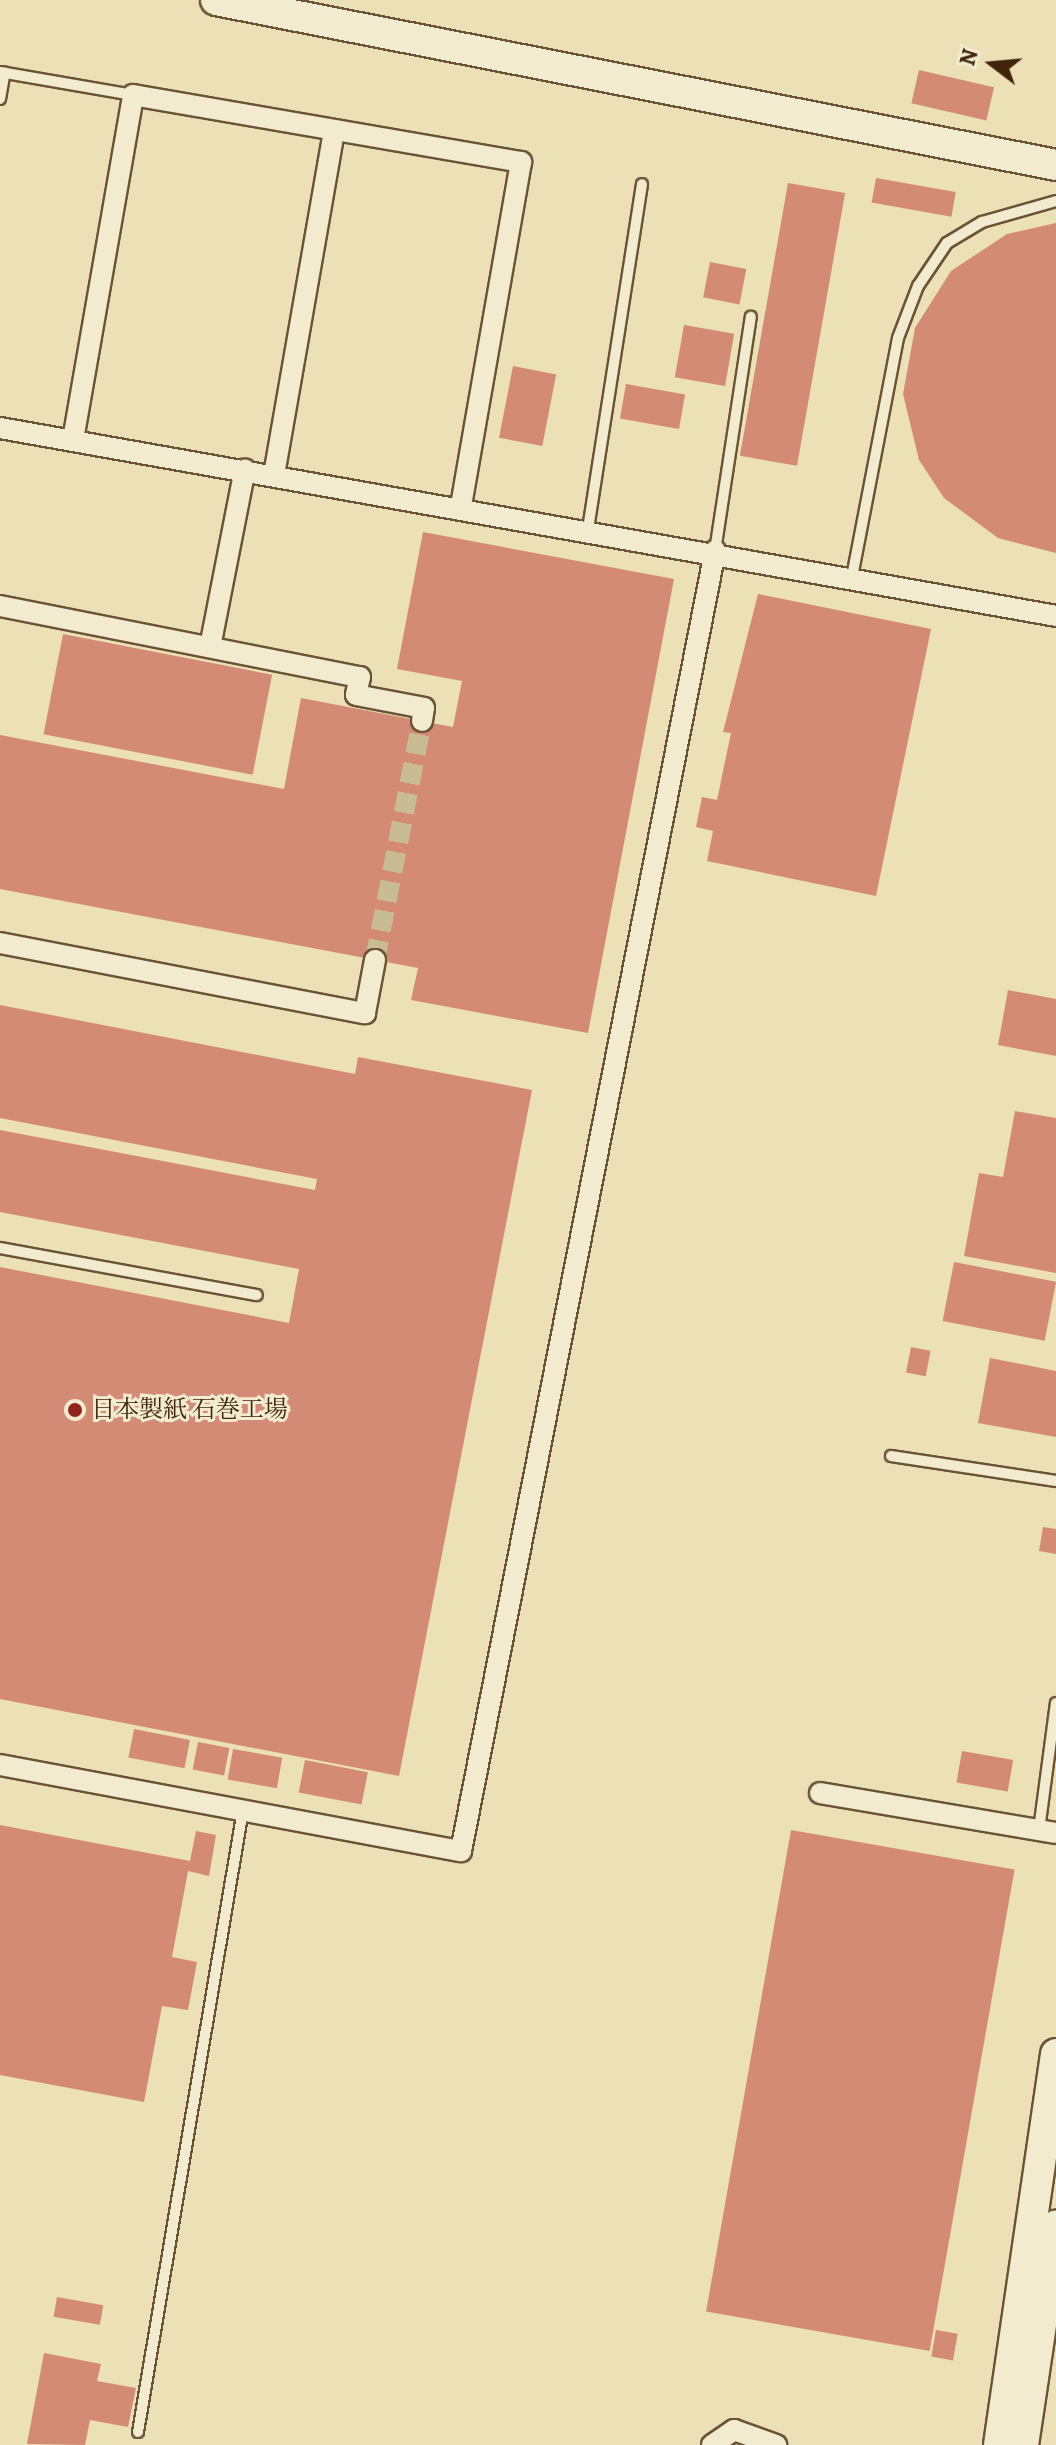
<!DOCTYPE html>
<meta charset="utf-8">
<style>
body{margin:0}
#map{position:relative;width:1056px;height:2445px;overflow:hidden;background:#ebe0b6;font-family:Alegreya,"Noto Serif JP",serif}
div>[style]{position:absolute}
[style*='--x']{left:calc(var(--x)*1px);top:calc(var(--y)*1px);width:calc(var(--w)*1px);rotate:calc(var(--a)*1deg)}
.building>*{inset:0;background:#d38b75;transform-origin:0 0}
.street-tunnel>*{height:20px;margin-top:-10px;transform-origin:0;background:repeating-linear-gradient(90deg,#c9bb94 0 20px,transparent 0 30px)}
.roads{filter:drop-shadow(2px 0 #6b5435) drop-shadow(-2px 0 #6b5435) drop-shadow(0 2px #6b5435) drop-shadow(0 -2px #6b5435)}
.lane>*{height:10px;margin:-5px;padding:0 5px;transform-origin:5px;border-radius:5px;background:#f2ebd0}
.street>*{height:20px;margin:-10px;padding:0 10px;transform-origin:10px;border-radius:10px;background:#f2ebd0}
.secondary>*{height:30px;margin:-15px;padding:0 15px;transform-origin:15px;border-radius:15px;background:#f2ebd0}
.dots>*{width:22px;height:22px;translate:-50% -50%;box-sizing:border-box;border:4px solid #f2ebd0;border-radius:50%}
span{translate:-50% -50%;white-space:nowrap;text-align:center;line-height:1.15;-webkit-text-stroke:6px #f2ebd0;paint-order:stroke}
.poi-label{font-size:24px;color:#40250a}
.left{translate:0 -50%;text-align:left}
.north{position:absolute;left:952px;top:24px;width:80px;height:80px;-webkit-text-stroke:6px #f2ebd0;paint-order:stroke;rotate:286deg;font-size:22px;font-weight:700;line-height:32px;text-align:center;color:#40250a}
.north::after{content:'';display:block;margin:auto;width:28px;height:36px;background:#40250a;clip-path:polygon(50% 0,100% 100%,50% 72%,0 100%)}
</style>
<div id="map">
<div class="building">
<div style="left:919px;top:70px;width:77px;height:34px;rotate:13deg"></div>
<div style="left:876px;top:178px;width:81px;height:25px;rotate:10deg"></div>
<div style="left:788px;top:183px;width:58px;height:277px;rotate:10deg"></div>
<div style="clip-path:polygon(1056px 223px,1056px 553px,998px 538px,944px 498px,919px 460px,903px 394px,915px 328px,951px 271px,1007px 234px)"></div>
<div style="left:710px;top:262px;width:37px;height:36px;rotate:11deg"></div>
<div style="left:684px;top:325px;width:51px;height:53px;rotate:10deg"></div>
<div style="left:513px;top:366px;width:44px;height:73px;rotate:11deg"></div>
<div style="left:626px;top:384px;width:60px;height:35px;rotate:10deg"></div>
<div style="clip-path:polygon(423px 532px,674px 579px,588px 1033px,411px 1000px,418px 968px,0 889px,0 735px,284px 789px,301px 698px,453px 727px,462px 681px,397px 669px)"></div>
<div style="clip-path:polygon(758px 594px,931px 629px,876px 896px,707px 861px,713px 831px,696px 827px,702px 797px,717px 800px,731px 733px,723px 732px)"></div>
<div style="left:63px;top:634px;width:213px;height:102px;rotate:11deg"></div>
<div style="clip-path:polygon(1008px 990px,1056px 999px,1056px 1056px,998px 1045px)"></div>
<div style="clip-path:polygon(0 1005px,355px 1074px,358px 1057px,532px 1090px,399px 1776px,0 1699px,0 1267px,289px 1323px,299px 1269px,0 1212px,0 1130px,315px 1190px,317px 1179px,0 1118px)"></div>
<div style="clip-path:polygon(1015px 1111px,1056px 1118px,1056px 1273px,964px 1256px,979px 1173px,1003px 1177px)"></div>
<div style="left:954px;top:1262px;width:104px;height:60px;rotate:11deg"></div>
<div style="left:911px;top:1347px;width:20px;height:26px;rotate:11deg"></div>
<div style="clip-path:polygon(990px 1358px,1056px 1371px,1056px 1437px,978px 1423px)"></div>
<div style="clip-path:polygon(1043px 1527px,1056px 1529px,1056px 1554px,1039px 1551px)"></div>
<div style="left:134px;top:1729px;width:57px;height:29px;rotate:11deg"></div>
<div style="left:198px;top:1742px;width:32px;height:28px;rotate:11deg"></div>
<div style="left:233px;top:1749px;width:50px;height:31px;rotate:10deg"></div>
<div style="left:962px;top:1751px;width:52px;height:32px;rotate:10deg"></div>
<div style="left:305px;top:1760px;width:64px;height:33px;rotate:11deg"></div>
<div style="clip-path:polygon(0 1825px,190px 1861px,196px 1831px,216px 1835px,209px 1876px,188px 1871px,172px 1957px,197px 1962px,188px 2010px,162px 2006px,144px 2102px,0 2075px)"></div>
<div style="left:791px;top:1830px;width:227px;height:489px;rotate:10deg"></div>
<div style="left:57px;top:2297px;width:47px;height:20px;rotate:10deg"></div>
<div style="left:936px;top:2330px;width:22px;height:27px;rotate:10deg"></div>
<div style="clip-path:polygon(44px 2353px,101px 2364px,97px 2381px,136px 2388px,128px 2427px,90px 2420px,85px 2445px,27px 2444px)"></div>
</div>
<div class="street-tunnel">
<div style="--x:375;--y:960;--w:244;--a:-78.9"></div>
</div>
<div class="roads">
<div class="lane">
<div style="--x:0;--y:72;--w:135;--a:9.8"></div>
<div style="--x:0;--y:99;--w:27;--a:-80"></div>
<div style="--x:588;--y:529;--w:349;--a:-81.1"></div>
<div style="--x:715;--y:551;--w:237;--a:-81.3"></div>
<div style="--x:852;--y:577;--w:243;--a:-79.1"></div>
<div style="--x:898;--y:338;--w:56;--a:-69"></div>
<div style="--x:918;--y:286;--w:52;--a:-56"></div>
<div style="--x:947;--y:243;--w:41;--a:-31"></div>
<div style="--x:982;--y:222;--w:77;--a:-15.8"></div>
<div style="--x:0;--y:1248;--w:261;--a:10.4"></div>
<div style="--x:891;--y:1456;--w:167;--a:8.6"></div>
<div style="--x:1039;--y:1830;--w:128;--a:-82.4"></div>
<div style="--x:138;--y:2432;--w:631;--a:-80.42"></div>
</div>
<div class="street">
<div style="--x:0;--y:428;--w:1073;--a:10.09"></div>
<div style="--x:73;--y:440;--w:350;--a:-80.1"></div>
<div style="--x:133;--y:95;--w:394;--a:9.8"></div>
<div style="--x:521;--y:162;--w:350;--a:99.9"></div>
<div style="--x:274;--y:475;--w:350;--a:-80.1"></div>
<div style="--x:0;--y:606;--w:367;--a:11.2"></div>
<div style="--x:360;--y:677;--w:18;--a:103"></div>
<div style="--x:356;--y:695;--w:69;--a:10.8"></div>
<div style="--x:424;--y:708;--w:13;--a:99"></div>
<div style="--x:210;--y:647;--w:181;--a:-78.9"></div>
<div style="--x:0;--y:943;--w:372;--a:10.9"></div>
<div style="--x:365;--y:1013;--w:54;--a:-79.3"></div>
<div style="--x:0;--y:1765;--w:469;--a:10.6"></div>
<div style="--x:461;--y:1851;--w:1325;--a:-78.94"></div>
<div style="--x:820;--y:1793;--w:239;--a:9.6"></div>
<div style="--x:712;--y:2445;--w:27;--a:-34"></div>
<div style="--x:734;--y:2430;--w:45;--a:19.7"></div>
</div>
<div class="secondary">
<div style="--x:216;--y:0;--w:856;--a:11.11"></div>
<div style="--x:999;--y:2445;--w:395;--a:-81.7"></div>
<div style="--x:1023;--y:2445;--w:222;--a:-81.5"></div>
</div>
</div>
<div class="dots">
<div style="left:75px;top:1410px;background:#8f2418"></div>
</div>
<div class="poi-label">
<span class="left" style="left:91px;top:1410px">日本製紙 石巻工場</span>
</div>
<div class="north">N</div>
</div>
